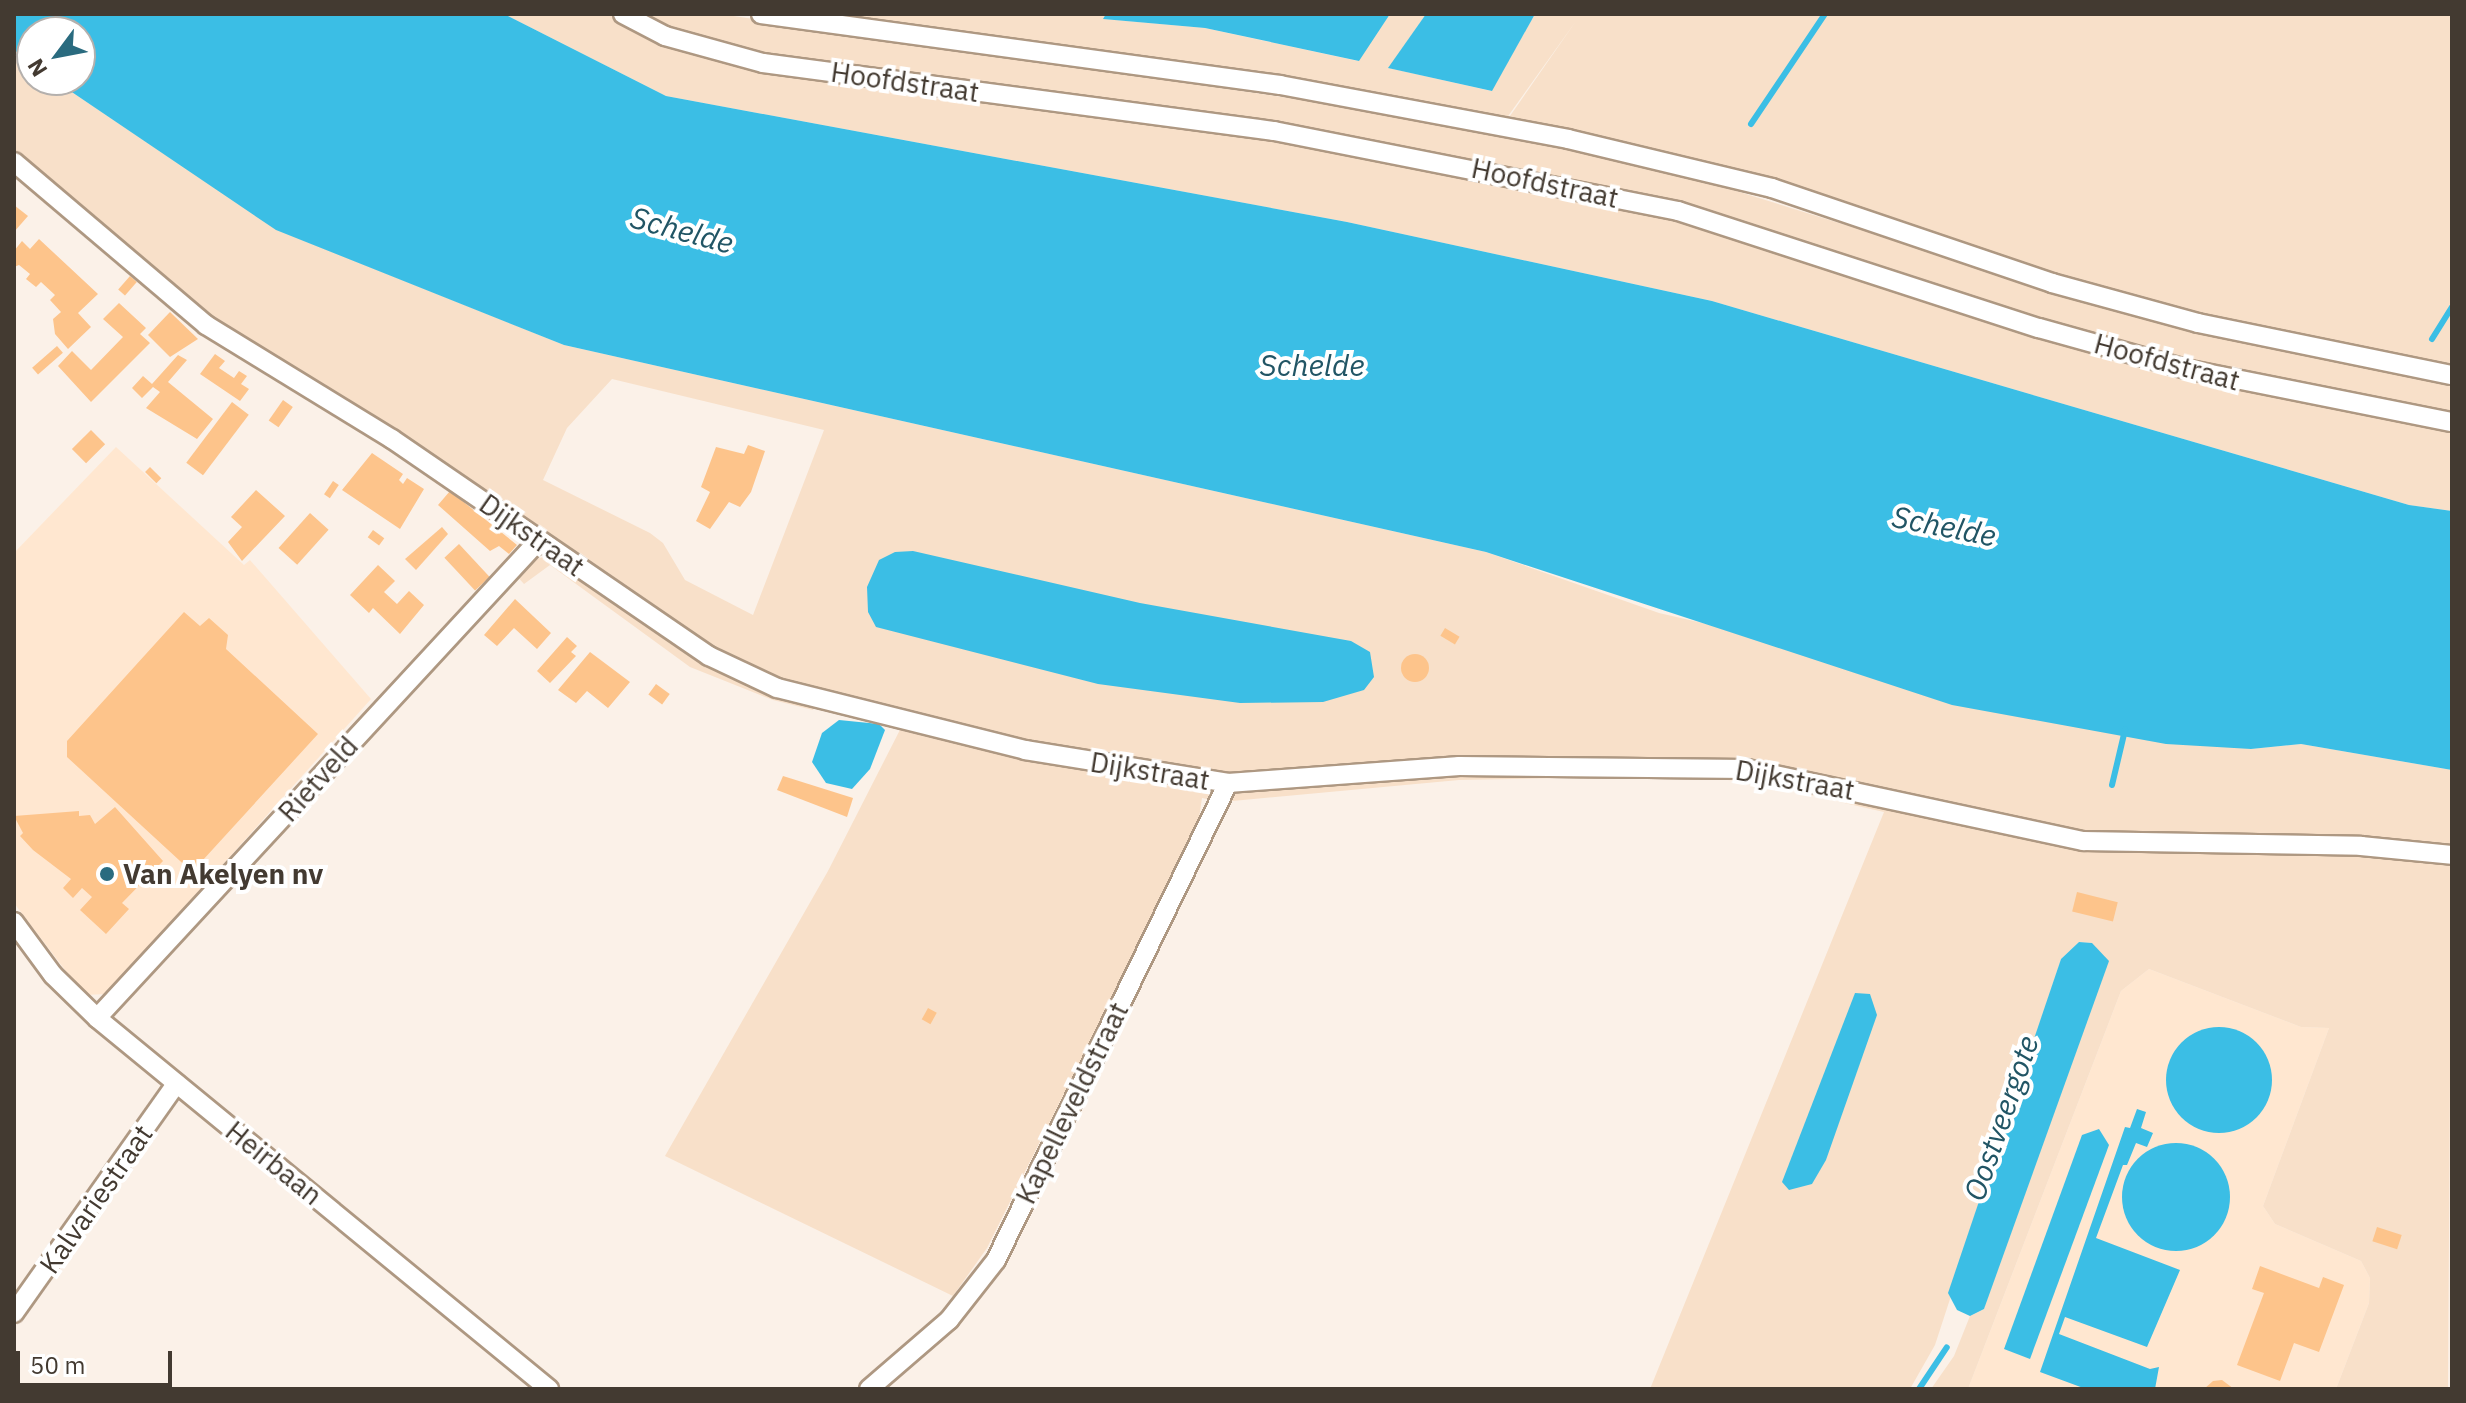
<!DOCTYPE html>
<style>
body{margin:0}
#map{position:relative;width:2466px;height:1403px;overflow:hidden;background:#fbf1e8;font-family:"IBM Plex Sans",sans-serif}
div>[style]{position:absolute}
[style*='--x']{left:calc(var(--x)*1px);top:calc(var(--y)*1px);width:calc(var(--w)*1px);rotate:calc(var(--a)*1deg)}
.built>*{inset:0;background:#ffe7d0}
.green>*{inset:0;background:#f8e0c9}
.water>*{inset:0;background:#3bbee5}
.round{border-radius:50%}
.stream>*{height:6px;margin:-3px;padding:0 3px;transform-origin:3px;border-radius:3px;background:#3bbee5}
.building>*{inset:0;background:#fdc48b;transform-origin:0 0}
.roads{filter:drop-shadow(2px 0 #ae9882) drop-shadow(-2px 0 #ae9882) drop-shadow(0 2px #ae9882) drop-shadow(0 -2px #ae9882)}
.minor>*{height:18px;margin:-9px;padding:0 9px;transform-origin:9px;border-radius:9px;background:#fff}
.dots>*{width:22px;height:22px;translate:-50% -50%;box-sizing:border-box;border:4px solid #fff;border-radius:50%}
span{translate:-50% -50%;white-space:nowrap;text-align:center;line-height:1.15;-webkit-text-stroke:8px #fff;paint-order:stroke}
.street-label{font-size:28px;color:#433a31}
.poi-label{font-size:28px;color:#433a31;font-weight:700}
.left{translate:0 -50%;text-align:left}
.water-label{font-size:30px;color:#215565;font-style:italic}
.frame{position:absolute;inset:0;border:16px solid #433a31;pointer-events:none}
.north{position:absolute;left:16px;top:16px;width:80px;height:80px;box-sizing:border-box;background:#fff;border:2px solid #b4b0ad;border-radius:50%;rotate:238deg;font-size:22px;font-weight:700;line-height:32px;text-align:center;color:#433a31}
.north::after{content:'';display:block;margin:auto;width:28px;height:36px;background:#2a6b7f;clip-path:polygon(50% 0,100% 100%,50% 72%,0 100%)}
.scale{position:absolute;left:16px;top:1351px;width:156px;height:36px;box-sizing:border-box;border:4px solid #433a31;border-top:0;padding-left:10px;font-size:24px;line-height:28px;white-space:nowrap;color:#433a31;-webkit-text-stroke:6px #fff;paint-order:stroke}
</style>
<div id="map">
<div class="built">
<div style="clip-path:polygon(116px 447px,244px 565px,250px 560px,371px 699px,107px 994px,84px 995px,14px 903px,14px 553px)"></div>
<div style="clip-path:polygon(2149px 969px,2301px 1027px,2329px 1028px,2263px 1206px,2275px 1224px,2361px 1261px,2370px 1278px,2369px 1303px,2336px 1389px,1968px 1389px,2121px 991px)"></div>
</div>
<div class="green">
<div style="clip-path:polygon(504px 14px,720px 14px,1404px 115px,1688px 176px,2193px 333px,2452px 384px,2452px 511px,2409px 505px,1712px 301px,1347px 222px,666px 96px)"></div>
<div style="clip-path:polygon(821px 14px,1106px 14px,1104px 19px,1205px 28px,1358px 61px,1390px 14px,1426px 14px,1389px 68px,1491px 91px,1535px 14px,2452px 14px,2452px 375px,2269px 340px,1838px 212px,1503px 126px,1576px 21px,1506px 119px,1285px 75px)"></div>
<div style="clip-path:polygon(evenodd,14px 50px,32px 63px,32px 80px,54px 80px,277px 230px,564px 345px,1486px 552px,1659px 613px,2251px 749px,2301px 744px,2452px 770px,2448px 1389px,2336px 1389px,2369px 1303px,2370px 1278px,2361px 1261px,2275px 1224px,2263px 1206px,2329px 1028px,2301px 1027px,2149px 969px,2121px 991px,1968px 1389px,1931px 1389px,1954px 1356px,1970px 1316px,1984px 1309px,2092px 943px,2079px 942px,2061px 959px,1935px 1345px,1910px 1389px,1650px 1389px,1884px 812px,1752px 782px,1679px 776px,1459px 780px,1222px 802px,1202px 798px,1198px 825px,987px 1248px,953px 1296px,665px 1156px,828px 871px,905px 720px,818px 699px,813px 710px,773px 700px,690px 667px,550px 565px,524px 584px,515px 574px,525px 563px,552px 554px,241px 343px,14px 155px,14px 50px,612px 379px,824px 430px,753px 615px,685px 580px,663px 543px,650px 533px,543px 480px,567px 428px,612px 379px)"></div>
</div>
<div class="water">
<div style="clip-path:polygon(14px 14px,504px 14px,666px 96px,1347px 222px,1712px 301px,2409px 505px,2452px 511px,2452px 770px,2301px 744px,2251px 749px,2166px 744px,1952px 705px,1486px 552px,564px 345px,276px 230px,54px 80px,80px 80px,80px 32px,32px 32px,32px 63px,14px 50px)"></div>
<div style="clip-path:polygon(1106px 14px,1390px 14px,1359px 61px,1205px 28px,1103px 19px)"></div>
<div style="clip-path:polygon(1426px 14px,1535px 14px,1492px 91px,1388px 68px)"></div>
<div style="clip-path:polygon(913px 551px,1140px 603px,1351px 641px,1370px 652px,1374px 677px,1364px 690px,1323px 702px,1240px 703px,1098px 684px,876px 627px,868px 612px,867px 587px,879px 560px,895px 552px)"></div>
<div style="clip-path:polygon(839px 720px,879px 724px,885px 730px,870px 769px,852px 789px,826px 783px,812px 762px,822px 733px)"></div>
<div style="clip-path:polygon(2079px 942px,2092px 943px,2109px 961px,1984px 1309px,1970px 1316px,1957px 1310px,1948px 1293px,2061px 959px)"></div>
<div style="clip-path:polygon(1855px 993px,1870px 994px,1877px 1015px,1826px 1160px,1812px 1184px,1789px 1190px,1782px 1182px)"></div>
<div class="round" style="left:2166px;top:1027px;width:106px;height:106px"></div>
<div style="clip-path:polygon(2137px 1109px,2146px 1112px,2141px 1128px,2153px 1133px,2147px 1147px,2136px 1143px,2127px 1165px,2123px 1165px,2096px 1238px,2180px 1270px,2147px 1347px,2065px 1317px,2059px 1334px,2150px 1369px,2159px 1367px,2155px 1389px,2086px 1389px,2040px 1372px,2125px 1127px,2130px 1128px)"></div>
<div style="clip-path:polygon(2099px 1129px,2109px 1145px,2030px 1359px,2004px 1349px,2082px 1135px)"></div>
<div class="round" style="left:2122px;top:1143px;width:108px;height:108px"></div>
</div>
<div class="stream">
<div style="--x:1751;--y:124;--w:133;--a:-56.1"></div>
<div style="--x:2432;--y:339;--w:38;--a:-58"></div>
<div style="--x:2112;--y:785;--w:57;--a:-76.7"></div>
<div style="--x:1919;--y:1389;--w:50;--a:-56.3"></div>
</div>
<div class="building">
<div style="clip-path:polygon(14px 205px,28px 216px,14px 232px)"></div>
<div style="clip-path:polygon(39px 239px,98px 294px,78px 313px,91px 327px,68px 349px,55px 334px,53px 319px,61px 312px,50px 300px,55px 295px,41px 282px,36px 287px,26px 279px,30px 274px,19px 265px,14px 267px,14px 251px,22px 241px,30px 249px)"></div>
<div style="left:130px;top:276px;width:9px;height:18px;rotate:41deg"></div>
<div style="clip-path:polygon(119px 303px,146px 328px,140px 334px,150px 343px,91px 402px,58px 366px,72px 351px,91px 370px,123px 337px,103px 319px)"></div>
<div style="clip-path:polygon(170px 312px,198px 339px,170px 357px,148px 335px)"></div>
<div style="left:57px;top:346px;width:9px;height:33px;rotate:49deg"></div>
<div style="clip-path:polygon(215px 354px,225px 361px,219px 368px,234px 378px,239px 371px,247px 376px,241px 384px,249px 389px,240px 401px,200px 374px)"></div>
<div style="clip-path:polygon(178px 355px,187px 360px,168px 382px,213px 419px,197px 439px,146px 408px,160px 392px,153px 387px,142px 398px,132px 388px,143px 376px,152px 384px)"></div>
<div style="left:283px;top:400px;width:12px;height:25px;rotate:35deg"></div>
<div style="left:232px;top:402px;width:21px;height:76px;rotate:37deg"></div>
<div style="left:91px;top:430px;width:20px;height:27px;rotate:45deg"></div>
<div style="clip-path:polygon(748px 445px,765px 451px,751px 492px,740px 507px,729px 502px,710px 529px,696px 521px,710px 492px,701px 487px,716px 447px,744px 454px)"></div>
<div style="clip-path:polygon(372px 453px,403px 474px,399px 480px,403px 484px,407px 478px,424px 489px,400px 529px,342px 490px)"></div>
<div style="left:150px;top:467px;width:16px;height:7px;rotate:45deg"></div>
<div style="left:333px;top:481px;width:7px;height:16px;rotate:34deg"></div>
<div style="clip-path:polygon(256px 490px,285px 516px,242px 561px,228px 542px,242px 527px,231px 517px)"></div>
<div style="clip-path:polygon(450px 491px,517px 545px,509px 554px,499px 546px,490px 551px,438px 505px)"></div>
<div style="left:310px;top:513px;width:25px;height:47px;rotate:42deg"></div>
<div style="clip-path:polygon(442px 527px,448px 534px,416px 570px,405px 559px)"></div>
<div style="left:373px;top:530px;width:14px;height:9px;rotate:36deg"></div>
<div style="left:459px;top:544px;width:45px;height:20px;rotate:47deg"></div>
<div style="clip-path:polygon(378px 565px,395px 581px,384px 592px,397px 604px,409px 591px,424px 605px,400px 634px,373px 608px,369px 613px,350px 595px)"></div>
<div style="clip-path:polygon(515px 599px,551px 633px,537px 649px,514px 628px,497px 646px,484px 635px)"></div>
<div style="clip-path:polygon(184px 612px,200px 626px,209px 618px,228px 635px,226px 649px,318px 734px,192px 872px,67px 757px,67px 741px)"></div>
<div style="left:1445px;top:628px;width:17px;height:9px;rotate:31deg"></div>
<div style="clip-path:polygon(567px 637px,577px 646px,571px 652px,576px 656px,550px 683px,537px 671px)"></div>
<div style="clip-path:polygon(590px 652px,630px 682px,608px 708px,587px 691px,576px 703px,558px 690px)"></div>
<div class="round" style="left:1401px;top:654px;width:28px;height:28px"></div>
<div style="left:656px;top:684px;width:17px;height:13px;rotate:36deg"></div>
<div style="clip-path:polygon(783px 776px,853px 798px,847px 817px,777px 790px)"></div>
<div style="clip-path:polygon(115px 807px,163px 861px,122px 903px,129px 909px,106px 934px,80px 910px,92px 897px,82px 888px,73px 898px,63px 888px,71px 879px,33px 850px,20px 836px,23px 833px,14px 816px,79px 811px,79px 816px,90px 815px,95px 824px)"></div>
<div style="left:2077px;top:892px;width:42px;height:20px;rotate:14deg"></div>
<div style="left:928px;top:1008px;width:10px;height:13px;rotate:29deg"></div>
<div style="left:2377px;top:1227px;width:26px;height:15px;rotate:18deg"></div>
<div style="clip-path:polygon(2260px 1266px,2319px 1288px,2323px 1277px,2344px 1285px,2319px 1352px,2294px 1343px,2280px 1381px,2237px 1365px,2264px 1293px,2252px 1289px)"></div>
<div style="clip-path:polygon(2222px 1380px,2234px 1389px,2204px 1389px,2213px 1381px)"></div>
</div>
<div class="roads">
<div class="minor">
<div style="--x:623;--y:14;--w:47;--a:27.6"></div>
<div style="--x:665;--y:36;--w:102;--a:15.4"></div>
<div style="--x:763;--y:63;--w:516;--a:7.58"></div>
<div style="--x:1274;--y:131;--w:412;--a:11.2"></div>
<div style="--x:1678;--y:211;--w:379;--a:18"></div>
<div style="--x:2039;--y:328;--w:153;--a:15.6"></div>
<div style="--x:2186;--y:369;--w:271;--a:11.3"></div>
<div style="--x:761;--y:14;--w:524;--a:7.79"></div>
<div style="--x:1280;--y:85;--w:293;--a:10.6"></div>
<div style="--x:1568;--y:139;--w:210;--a:13.5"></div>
<div style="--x:1772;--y:188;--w:296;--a:18.7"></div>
<div style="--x:2052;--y:283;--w:151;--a:15.3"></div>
<div style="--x:2198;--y:323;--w:259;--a:11.6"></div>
<div style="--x:14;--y:162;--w:252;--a:40.3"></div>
<div style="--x:206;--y:325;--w:218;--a:31.5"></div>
<div style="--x:392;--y:439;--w:384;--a:34.4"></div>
<div style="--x:709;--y:656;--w:75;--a:25.2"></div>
<div style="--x:777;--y:688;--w:256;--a:14"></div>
<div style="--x:1025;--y:750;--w:206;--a:9.2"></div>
<div style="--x:1228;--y:783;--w:232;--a:-4.2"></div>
<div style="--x:1459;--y:766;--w:288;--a:0.6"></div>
<div style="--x:1747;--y:769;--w:344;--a:12.1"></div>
<div style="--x:2083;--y:841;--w:278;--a:1"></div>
<div style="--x:2361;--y:846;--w:91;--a:5.6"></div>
<div style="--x:14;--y:922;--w:66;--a:53.7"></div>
<div style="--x:53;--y:975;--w:62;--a:44.3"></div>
<div style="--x:97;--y:1018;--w:585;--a:39.38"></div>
<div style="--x:97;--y:1018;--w:651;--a:-47.24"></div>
<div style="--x:14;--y:1313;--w:281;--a:-54.7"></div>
<div style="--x:869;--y:1389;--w:106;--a:-40.8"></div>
<div style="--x:949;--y:1320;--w:76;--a:-51.9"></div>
<div style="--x:996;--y:1260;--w:530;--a:-64.06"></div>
</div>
</div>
<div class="dots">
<div style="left:107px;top:874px;background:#2a6b7f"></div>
</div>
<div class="street-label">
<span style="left:905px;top:82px;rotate:8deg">Hoofdstraat</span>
<span style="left:1545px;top:183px;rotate:12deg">Hoofdstraat</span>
<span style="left:2167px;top:362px;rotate:15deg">Hoofdstraat</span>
<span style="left:532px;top:535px;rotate:35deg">Dijkstraat</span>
<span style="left:1150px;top:771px;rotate:9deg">Dijkstraat</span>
<span style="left:318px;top:779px;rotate:-48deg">Rietveld</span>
<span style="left:1795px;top:780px;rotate:10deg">Dijkstraat</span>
<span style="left:1072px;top:1103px;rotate:-64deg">Kapelleveldstraat</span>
<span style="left:274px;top:1163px;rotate:39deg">Heirbaan</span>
<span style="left:96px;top:1199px;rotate:-55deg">Kalvariestraat</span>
</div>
<div class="poi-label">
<span class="left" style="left:123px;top:874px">Van Akelyen nv</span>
</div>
<div class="water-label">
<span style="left:682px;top:230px;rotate:15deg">Schelde</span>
<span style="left:1312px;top:365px">Schelde</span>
<span style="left:1944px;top:526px;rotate:11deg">Schelde</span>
<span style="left:2001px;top:1118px;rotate:-71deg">Oostveergote</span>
</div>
<div class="frame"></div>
<div class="north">N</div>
<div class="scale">50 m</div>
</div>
